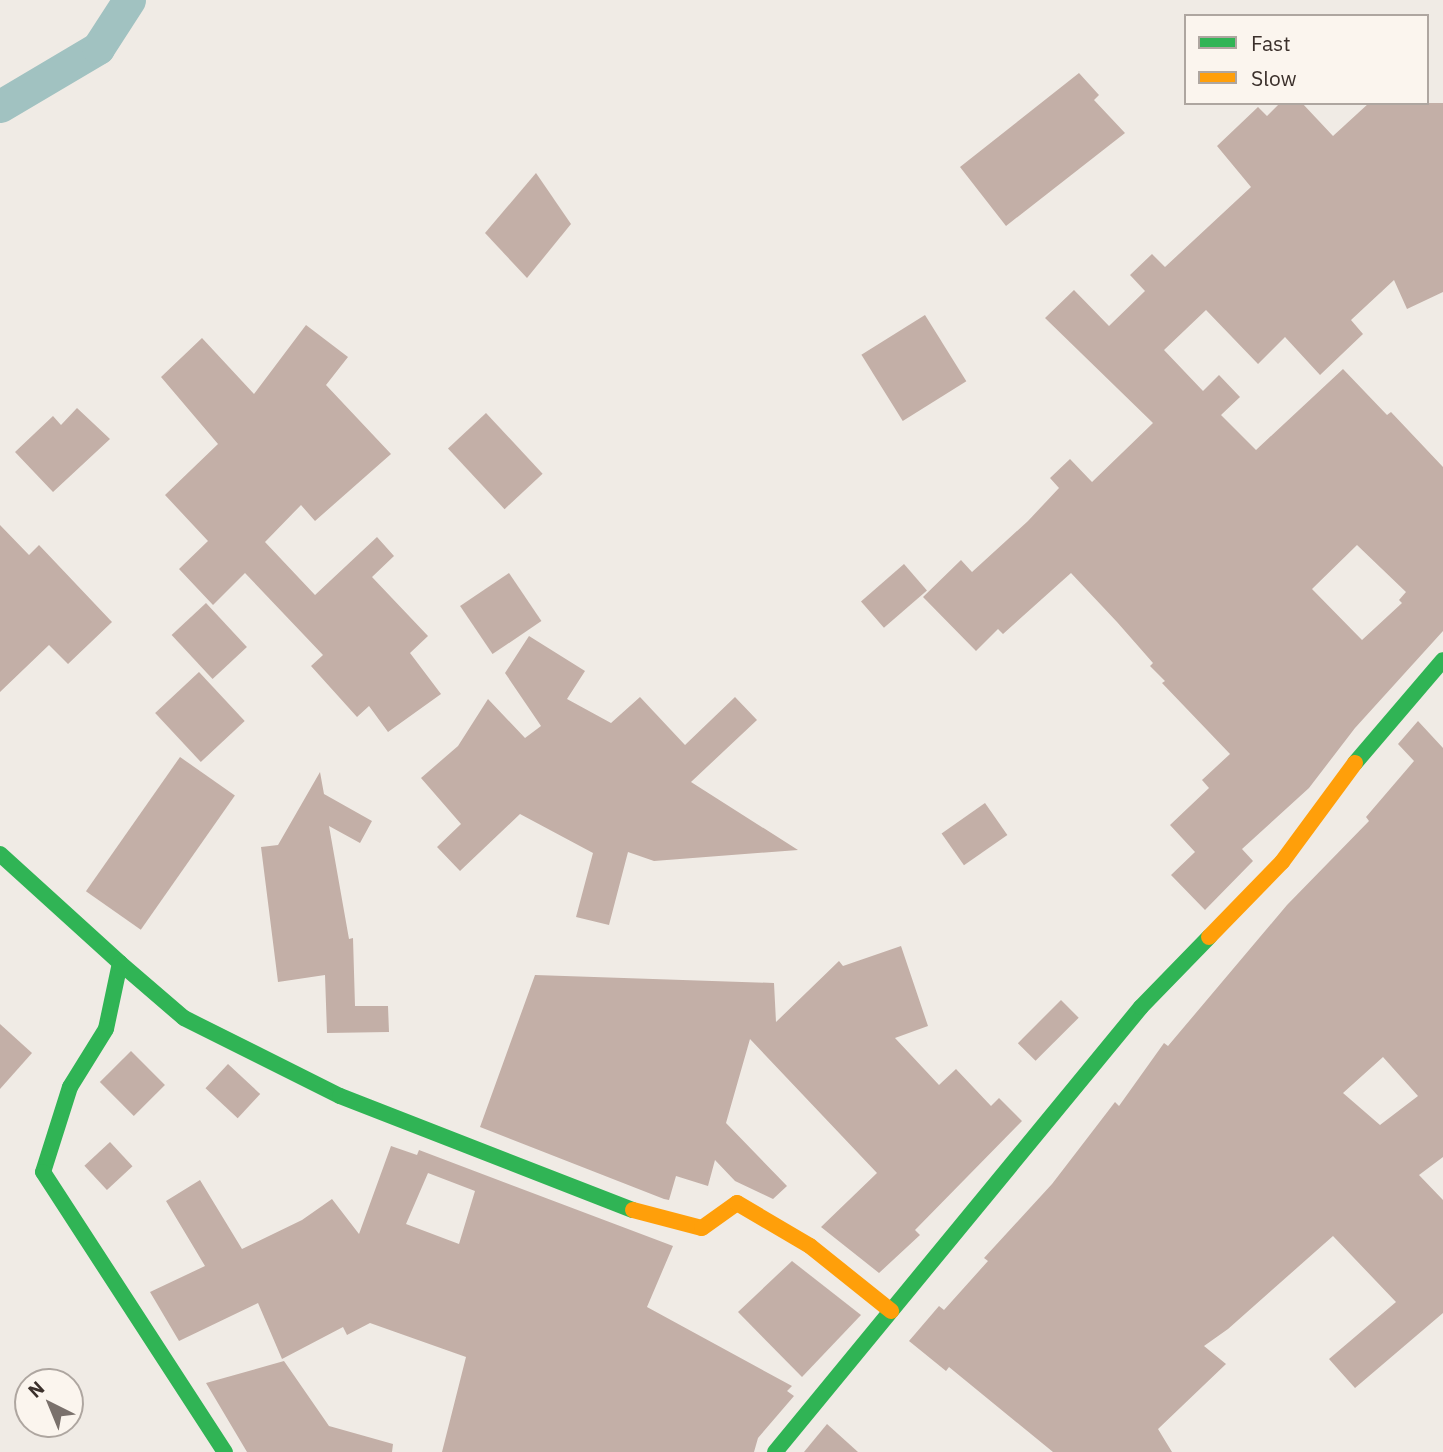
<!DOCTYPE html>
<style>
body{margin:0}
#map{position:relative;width:1443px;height:1452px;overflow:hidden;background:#f0ebe5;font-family:"IBM Plex Sans",sans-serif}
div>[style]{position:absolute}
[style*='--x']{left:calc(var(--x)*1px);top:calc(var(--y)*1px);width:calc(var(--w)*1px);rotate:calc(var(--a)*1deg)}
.canal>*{height:33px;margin:-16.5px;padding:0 16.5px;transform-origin:16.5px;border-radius:16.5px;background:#a1c2c1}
.building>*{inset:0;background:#c3afa7;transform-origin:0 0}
.fast>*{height:16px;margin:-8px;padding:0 8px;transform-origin:8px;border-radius:8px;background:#30b455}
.slow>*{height:16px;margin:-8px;padding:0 8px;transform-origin:8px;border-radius:8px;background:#ff9f0a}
span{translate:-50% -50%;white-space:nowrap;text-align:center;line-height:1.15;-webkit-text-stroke:5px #fbf5ee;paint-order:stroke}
.legend{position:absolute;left:1184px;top:14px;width:245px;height:91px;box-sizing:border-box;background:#fbf5ee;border:2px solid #aea6a0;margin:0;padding:9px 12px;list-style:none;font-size:21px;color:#3b302b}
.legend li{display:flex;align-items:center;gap:14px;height:35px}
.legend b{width:35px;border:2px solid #aea6a0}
.north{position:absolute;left:14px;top:1368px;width:70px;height:70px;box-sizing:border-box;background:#fbf5ee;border:2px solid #aea6a0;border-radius:50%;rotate:317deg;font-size:19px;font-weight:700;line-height:28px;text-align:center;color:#3b302b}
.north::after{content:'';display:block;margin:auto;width:24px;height:32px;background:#7a716c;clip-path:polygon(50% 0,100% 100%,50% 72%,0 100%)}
</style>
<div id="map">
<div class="canal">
<div style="--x:0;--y:106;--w:114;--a:-30.6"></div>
<div style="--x:98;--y:48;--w:57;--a:-57.1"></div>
</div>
<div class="building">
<div style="clip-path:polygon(1079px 73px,1099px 95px,1094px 100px,1125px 133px,1006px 226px,960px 167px)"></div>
<div style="clip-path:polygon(evenodd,1280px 103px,1302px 103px,1333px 136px,1369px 103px,1443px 103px,1443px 292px,1407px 309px,1394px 280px,1351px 320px,1363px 334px,1320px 375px,1285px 337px,1258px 364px,1206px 310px,1164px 350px,1203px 391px,1219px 375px,1240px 397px,1221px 415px,1256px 450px,1343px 369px,1387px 415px,1391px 412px,1443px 467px,1443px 631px,1355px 728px,1309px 788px,1242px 849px,1253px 861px,1205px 910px,1171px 875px,1195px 852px,1170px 825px,1209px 788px,1202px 780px,1230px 754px,1162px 683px,1165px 681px,1150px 666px,1153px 663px,1117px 622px,1071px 573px,1003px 634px,998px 629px,976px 651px,923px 597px,961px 560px,972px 572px,1028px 521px,1059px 488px,1050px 478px,1070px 459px,1092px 482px,1153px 423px,1045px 318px,1074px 290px,1109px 326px,1145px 291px,1130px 275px,1152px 254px,1165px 267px,1251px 187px,1217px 146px,1258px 107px,1267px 116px,1280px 103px,1357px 545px,1406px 592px,1399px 600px,1402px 603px,1362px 640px,1312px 589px,1357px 545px)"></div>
<div style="clip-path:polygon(536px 173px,571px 224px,527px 278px,485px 233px)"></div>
<div style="left:925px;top:315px;width:78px;height:75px;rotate:58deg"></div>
<div style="clip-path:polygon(306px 325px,348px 357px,326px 385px,391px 454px,315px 521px,301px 505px,265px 542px,315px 595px,377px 537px,394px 556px,372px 577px,428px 636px,410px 653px,441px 694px,388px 732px,369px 706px,357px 717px,311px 666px,323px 655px,245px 573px,213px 605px,179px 569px,208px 541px,165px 495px,218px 444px,161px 377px,202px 338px,254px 394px)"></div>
<div style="clip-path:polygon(77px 408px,110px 439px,53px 492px,15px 452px,53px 416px,61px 425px)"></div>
<div style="left:486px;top:413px;width:83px;height:52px;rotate:47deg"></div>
<div style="clip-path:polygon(0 525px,29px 555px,39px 545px,112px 622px,68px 664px,49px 645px,0 692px)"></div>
<div style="left:904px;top:564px;width:35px;height:57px;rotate:49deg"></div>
<div style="left:509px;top:573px;width:58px;height:59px;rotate:56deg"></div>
<div style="left:206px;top:603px;width:60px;height:47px;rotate:47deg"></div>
<div style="clip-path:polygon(529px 636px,585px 671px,567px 699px,611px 723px,640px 697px,685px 745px,735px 697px,757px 720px,691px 782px,798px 850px,654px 861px,628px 852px,609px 925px,576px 917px,593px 853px,520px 814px,460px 871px,437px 847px,461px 824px,421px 778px,458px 746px,488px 699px,525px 738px,541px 726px,505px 673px)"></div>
<div style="left:199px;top:672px;width:67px;height:60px;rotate:47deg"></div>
<div style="clip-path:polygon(evenodd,1418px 721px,1443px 748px,1443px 1157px,1419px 1175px,1443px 1200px,1443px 1313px,1355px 1388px,1329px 1359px,1396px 1302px,1333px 1236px,1228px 1329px,1204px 1346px,1226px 1364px,1158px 1429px,1172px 1452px,1053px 1452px,949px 1367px,946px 1371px,909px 1341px,939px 1306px,944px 1310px,988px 1261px,984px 1258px,1052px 1184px,1115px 1102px,1119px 1106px,1164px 1043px,1168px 1046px,1287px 905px,1369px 821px,1366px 817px,1414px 761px,1398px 744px,1418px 721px,1383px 1057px,1418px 1096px,1380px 1125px,1343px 1093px,1383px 1057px)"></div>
<div style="left:180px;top:757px;width:67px;height:164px;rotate:35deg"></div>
<div style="clip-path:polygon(320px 772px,324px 794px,372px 821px,360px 843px,329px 826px,349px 939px,353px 938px,355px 1006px,388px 1006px,389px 1032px,327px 1033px,325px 975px,278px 982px,261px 847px,278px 845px)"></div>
<div style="left:985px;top:803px;width:39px;height:53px;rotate:55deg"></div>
<div style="clip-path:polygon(901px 946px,928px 1026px,895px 1038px,939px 1085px,956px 1069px,991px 1106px,999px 1098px,1022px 1121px,915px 1230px,920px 1235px,879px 1273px,821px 1227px,877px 1173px,750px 1039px,726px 1123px,787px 1186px,773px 1199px,735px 1181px,715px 1160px,708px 1186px,676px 1176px,669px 1200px,664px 1199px,480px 1127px,535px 975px,774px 983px,776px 1022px,839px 961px,843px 966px)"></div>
<div style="left:1061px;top:1000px;width:25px;height:61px;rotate:45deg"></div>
<div style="clip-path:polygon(0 1024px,32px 1053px,0 1089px)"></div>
<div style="left:131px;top:1051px;width:48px;height:44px;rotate:45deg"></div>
<div style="left:228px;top:1064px;width:44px;height:33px;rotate:43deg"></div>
<div style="left:110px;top:1142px;width:33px;height:35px;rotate:47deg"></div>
<div style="clip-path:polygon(evenodd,391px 1146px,417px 1155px,419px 1150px,673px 1246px,647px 1307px,792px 1386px,787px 1391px,794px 1396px,758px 1438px,754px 1452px,442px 1452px,466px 1357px,370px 1323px,347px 1335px,343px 1327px,282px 1359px,258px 1303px,179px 1341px,150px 1292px,205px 1266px,166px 1201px,200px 1180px,242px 1249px,302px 1220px,332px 1199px,359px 1234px,391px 1146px,428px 1173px,475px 1191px,459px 1244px,406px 1224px,428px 1173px)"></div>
<div style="clip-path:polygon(792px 1261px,861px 1315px,802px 1377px,738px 1312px)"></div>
<div style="clip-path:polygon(284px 1361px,329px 1426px,393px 1444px,392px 1452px,247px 1452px,206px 1383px)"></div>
<div style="clip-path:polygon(827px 1424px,858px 1452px,804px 1452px)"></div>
</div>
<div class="fast">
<div style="--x:1355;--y:763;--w:135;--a:-49.5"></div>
<div style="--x:0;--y:854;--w:162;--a:42.2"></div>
<div style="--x:120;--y:963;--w:67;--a:102"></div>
<div style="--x:106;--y:1029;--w:68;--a:121.8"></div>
<div style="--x:70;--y:1087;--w:89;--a:107.6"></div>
<div style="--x:43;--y:1172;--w:334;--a:57"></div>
<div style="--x:120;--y:963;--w:84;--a:40.7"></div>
<div style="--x:184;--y:1018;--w:174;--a:26.6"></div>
<div style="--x:340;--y:1096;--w:314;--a:21.3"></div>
<div style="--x:775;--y:1452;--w:576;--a:-50.56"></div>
<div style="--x:1141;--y:1007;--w:98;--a:-45.8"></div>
</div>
<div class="slow">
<div style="--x:1209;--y:937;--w:105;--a:-45.8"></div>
<div style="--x:1282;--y:862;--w:123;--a:-53.6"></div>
<div style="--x:633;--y:1210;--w:71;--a:14.6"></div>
<div style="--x:702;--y:1228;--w:43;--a:-35.5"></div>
<div style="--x:737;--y:1203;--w:85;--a:30.5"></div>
<div style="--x:810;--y:1246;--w:104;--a:38.7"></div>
</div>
<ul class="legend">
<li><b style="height:9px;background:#30b455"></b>Fast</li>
<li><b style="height:9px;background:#ff9f0a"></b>Slow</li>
</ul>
<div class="north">N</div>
</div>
